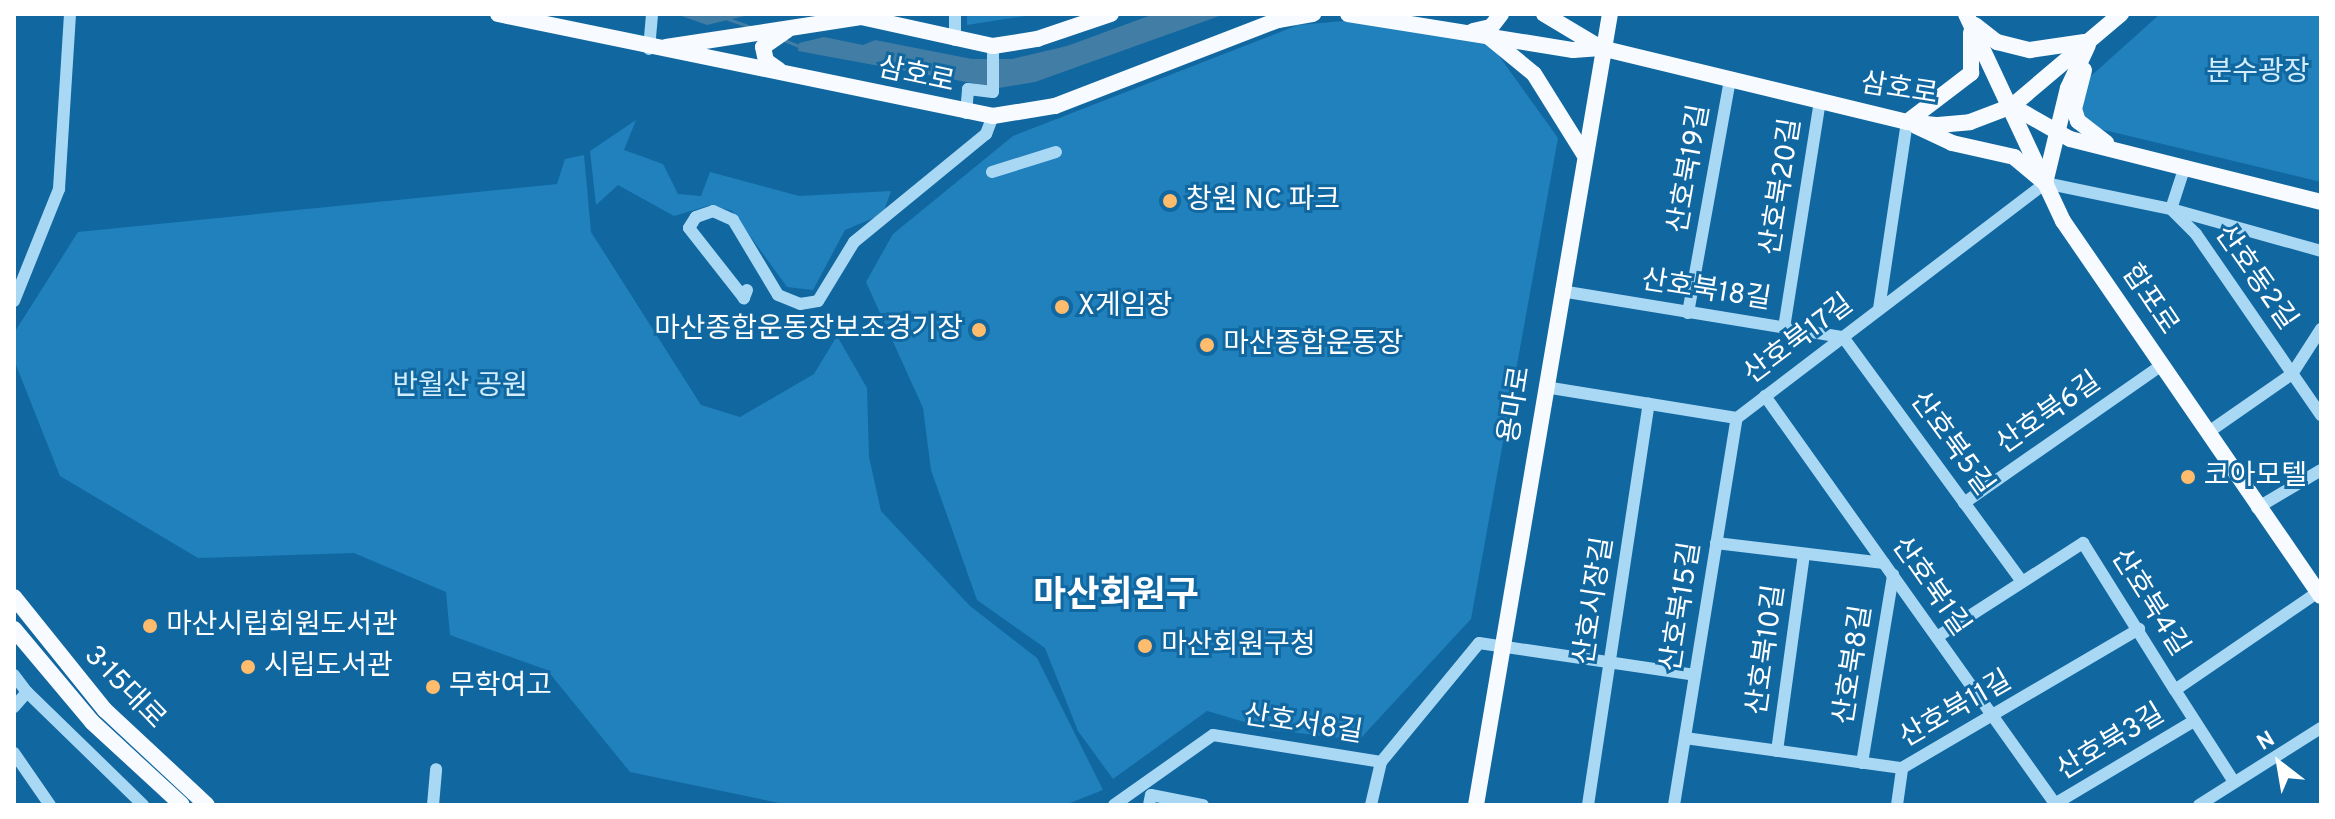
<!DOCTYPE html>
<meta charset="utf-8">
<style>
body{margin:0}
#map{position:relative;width:2335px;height:819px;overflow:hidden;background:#1167a0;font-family:Overpass,"Noto Sans KR",sans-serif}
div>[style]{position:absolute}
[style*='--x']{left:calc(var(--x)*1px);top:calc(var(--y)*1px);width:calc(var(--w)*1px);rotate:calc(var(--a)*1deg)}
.green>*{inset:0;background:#2081bd}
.water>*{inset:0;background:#417da5}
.stream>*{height:3px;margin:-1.5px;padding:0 1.5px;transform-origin:1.5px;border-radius:1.5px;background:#417da5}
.minor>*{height:12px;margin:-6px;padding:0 6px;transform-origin:6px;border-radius:6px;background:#a9d8f5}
.major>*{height:16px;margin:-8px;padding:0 8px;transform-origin:8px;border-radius:8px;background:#f7fbff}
.dots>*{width:22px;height:22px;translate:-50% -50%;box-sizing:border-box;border:4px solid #1167a0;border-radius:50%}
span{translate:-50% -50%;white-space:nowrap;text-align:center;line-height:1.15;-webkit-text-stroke:6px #1167a0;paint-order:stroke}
.park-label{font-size:28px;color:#d2edfe}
.street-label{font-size:28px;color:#fff}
.poi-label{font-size:28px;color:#fff}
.left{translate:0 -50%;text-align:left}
.right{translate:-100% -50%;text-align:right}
.district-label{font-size:36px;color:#fff;font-weight:700}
.frame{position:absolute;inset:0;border:16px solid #fff;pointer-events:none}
.north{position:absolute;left:2239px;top:723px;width:80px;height:80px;-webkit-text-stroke:6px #1167a0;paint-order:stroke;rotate:329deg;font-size:22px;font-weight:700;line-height:32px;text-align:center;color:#fff}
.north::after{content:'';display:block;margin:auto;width:28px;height:36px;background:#fff;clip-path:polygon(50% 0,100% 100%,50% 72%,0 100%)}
</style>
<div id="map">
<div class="green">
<div style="clip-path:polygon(967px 14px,1038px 14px,967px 25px)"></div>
<div style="clip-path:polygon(2160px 14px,2321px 14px,2321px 182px,2083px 125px,2082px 84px)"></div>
<div style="clip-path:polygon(1354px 20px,1489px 42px,1558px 138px,1471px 619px,1359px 740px,1272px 730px,1207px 711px,1113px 779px,1078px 731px,1045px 648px,977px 600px,931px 470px,923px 408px,866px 282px,893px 234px,1013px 136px,1298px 25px)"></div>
<div style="clip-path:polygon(636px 120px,624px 150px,663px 164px,678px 194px,701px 196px,710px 172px,799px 196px,891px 191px,883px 214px,845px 230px,813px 290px,787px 287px,732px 211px,711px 205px,674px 216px,618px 185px,596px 205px,590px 151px)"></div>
<div style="clip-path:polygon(584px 155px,591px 232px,701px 405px,740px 417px,814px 374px,837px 336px,867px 388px,869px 457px,881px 511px,970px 606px,1037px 658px,1103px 790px,1065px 805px,789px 805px,630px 772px,547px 670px,450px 635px,446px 592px,354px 553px,198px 558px,60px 476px,14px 360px,14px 333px,78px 232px,557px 184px,565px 159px)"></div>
</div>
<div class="water">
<div style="clip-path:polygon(676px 14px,753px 14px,707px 25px)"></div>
<div style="clip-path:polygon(1154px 14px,1225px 14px,1035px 82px,999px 88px,798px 51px,799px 43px,824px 37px,863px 45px,875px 40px,972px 59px,1012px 59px,1067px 46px)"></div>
</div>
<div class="stream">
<div style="--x:728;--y:19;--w:24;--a:19"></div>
<div style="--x:784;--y:40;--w:16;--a:22"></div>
</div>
<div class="minor">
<div style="--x:955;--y:14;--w:26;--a:90"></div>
<div style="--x:649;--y:49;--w:35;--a:-85"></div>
<div style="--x:966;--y:113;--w:24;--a:-85"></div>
<div style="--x:968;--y:89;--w:25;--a:7"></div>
<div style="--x:993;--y:92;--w:46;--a:-90"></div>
<div style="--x:2185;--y:166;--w:45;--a:108"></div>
<div style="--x:2171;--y:209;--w:35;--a:45"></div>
<div style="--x:2196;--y:234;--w:220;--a:55.4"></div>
<div style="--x:992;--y:172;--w:67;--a:-17.4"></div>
<div style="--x:747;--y:290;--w:9;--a:111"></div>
<div style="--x:744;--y:298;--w:89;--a:-128.2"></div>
<div style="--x:689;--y:228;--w:13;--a:-58"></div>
<div style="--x:696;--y:217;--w:18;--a:-19"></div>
<div style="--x:713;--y:211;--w:22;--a:24"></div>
<div style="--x:733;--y:220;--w:87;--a:59"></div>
<div style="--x:778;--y:295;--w:24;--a:22"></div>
<div style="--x:800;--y:304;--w:18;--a:-9"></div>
<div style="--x:818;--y:301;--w:69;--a:-58.6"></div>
<div style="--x:854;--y:242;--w:171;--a:-39.3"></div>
<div style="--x:986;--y:134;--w:19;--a:-69"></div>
<div style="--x:1561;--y:291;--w:286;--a:9.3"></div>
<div style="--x:1843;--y:337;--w:300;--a:53.8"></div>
<div style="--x:14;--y:301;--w:121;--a:-68.1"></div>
<div style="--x:59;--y:189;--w:175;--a:-86.4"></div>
<div style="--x:1879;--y:309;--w:189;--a:-81.5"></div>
<div style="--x:1688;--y:313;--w:237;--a:-79.8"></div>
<div style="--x:1784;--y:328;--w:230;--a:-81"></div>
<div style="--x:1545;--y:387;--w:194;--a:9.2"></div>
<div style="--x:1737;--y:418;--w:387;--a:-37.3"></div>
<div style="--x:2045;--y:183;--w:129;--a:11.7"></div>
<div style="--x:2171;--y:209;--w:156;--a:15.6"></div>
<div style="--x:1765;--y:396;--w:502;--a:54.57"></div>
<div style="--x:2210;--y:431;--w:100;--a:-34.8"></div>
<div style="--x:2292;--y:374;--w:54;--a:-57.2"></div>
<div style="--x:1964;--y:503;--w:241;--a:-34.9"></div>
<div style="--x:2257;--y:508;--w:74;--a:-30.7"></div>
<div style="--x:1716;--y:543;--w:169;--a:6.8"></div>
<div style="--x:1937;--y:637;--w:174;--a:-32.8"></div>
<div style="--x:2083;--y:543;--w:173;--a:58"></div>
<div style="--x:2175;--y:690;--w:173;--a:-34.4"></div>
<div style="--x:14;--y:675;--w:21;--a:53"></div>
<div style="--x:27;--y:692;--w:20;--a:131"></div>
<div style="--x:2175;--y:690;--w:109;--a:57.3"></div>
<div style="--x:27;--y:692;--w:162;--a:44.2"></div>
<div style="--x:1685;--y:738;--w:219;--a:7.9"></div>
<div style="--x:1902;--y:768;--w:275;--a:-30.4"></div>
<div style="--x:1777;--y:751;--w:198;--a:-82.2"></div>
<div style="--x:14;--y:753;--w:63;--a:55.3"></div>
<div style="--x:1862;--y:763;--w:191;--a:-80.6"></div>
<div style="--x:433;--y:805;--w:36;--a:-85"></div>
<div style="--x:1114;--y:805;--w:121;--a:-35.3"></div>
<div style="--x:1213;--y:735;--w:170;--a:9.1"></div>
<div style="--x:1149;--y:805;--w:10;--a:-79"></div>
<div style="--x:1151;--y:795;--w:53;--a:10.9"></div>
<div style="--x:1371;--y:805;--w:44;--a:-76.9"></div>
<div style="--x:1381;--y:762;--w:154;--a:-50.5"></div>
<div style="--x:1479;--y:643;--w:218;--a:8.4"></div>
<div style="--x:1588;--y:805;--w:406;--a:-81.4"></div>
<div style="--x:1674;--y:805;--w:392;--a:-80.8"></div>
<div style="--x:1897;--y:805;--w:37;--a:-82"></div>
<div style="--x:2053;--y:805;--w:164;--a:-30.8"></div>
<div style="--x:2199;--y:805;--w:144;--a:-32.3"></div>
</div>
<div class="major">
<div style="--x:498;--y:14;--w:505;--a:11.64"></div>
<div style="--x:993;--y:116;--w:63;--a:-9.2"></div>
<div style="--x:1055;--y:106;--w:239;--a:-21.1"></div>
<div style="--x:1278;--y:20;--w:36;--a:-10"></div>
<div style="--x:1348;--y:14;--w:228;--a:9.1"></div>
<div style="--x:1573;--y:50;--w:28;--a:-4"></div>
<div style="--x:1544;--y:14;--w:66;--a:30.8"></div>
<div style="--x:1601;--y:48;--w:315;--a:13.6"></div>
<div style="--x:1907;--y:122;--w:31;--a:6"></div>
<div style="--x:1938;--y:125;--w:32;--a:-5"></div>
<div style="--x:1970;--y:122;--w:45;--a:-20.9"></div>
<div style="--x:2012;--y:106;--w:143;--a:-40.2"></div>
<div style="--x:1966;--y:14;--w:229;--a:64.9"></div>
<div style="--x:2063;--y:221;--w:455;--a:55.5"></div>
<div style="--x:1975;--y:25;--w:28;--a:38"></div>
<div style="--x:1997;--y:42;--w:34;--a:14"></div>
<div style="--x:2030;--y:50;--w:55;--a:-8.4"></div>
<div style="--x:1473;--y:31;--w:18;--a:-13"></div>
<div style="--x:1491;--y:27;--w:16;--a:-52"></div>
<div style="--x:1489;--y:37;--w:58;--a:39.4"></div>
<div style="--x:1534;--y:74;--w:94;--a:58"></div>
<div style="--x:666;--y:47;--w:197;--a:-8.7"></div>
<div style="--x:861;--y:17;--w:135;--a:12.4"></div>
<div style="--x:993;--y:46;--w:45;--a:-9"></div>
<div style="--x:1037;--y:39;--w:78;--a:-18.7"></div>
<div style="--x:779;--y:70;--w:16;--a:-145"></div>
<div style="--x:766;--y:61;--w:14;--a:-102"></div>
<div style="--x:763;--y:47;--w:29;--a:-35"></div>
<div style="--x:2084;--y:70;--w:40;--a:104.4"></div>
<div style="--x:2074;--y:109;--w:13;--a:72"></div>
<div style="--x:2078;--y:121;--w:36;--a:38"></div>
<div style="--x:2012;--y:106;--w:67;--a:29.6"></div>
<div style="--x:2070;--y:139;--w:259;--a:14.1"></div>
<div style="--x:1907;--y:122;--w:81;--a:-37.4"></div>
<div style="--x:1971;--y:73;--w:40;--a:-90"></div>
<div style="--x:1916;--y:126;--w:40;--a:25"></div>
<div style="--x:1952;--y:143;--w:64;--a:12.7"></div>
<div style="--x:2014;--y:157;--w:40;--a:40"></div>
<div style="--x:2045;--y:183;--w:98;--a:-76.4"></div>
<div style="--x:2068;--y:88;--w:47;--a:-65.1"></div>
<div style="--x:14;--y:597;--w:145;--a:51.2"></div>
<div style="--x:105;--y:710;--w:139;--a:43"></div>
<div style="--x:14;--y:629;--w:121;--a:50"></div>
<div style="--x:92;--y:722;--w:122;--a:42.7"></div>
<div style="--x:1476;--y:805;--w:802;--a:-80.39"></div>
</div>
<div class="dots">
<div style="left:1170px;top:201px;background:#ffbc6d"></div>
<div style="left:1062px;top:307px;background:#ffbc6d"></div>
<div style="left:979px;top:330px;background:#ffbc6d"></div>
<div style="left:1207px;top:345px;background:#ffbc6d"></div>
<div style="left:2188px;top:477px;background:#ffbc6d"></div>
<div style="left:150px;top:626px;background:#ffbc6d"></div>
<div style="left:1145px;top:646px;background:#ffbc6d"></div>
<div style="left:248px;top:667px;background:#ffbc6d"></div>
<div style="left:433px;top:687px;background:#ffbc6d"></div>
</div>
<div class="park-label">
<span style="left:2258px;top:73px">분수광장</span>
<span style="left:460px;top:387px">반월산 공원</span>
</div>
<div class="street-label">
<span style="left:916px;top:76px;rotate:12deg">삼호로</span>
<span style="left:1899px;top:90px;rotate:9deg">삼호로</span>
<span style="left:1690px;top:169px;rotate:-80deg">산호북19길</span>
<span style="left:1782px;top:187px;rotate:-81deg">산호북20길</span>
<span style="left:2255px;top:278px;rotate:55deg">산호동2길</span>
<span style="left:1706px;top:291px;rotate:9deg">산호북18길</span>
<span style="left:2149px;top:300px;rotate:56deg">합포로</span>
<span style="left:1799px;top:340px;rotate:-37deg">산호북17길</span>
<span style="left:1516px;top:405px;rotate:-81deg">용마로</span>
<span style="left:2049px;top:414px;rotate:-35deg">산호북6길</span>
<span style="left:1951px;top:444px;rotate:54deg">산호북5길</span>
<span style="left:1930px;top:587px;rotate:55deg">산호북1길</span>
<span style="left:1595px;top:601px;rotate:-81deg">산호시장길</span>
<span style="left:2149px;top:603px;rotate:58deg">산호북4길</span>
<span style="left:1682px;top:607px;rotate:-81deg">산호북15길</span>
<span style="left:1767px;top:650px;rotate:-82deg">산호북10길</span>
<span style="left:1854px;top:665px;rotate:-81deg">산호북8길</span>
<span style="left:124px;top:688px;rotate:46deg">3·15대로</span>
<span style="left:1956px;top:710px;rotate:-30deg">산호북11길</span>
<span style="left:1303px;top:725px;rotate:9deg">산호서8길</span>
<span style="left:2111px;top:743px;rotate:-31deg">산호북3길</span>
</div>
<div class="poi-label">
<span class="left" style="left:1186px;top:201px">창원 NC 파크</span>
<span class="left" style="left:1078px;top:307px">X게임장</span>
<span class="right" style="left:963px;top:330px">마산종합운동장보조경기장</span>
<span class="left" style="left:1223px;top:345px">마산종합운동장</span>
<span class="left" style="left:2204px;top:477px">코아모텔</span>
<span class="left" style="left:166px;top:626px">마산시립회원도서관</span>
<span class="left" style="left:1161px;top:646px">마산회원구청</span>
<span class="left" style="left:264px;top:667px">시립도서관</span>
<span class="left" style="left:449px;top:687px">무학여고</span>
</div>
<div class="district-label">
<span style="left:1116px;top:598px">마산회원구</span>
</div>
<div class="frame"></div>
<div class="north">N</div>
</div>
